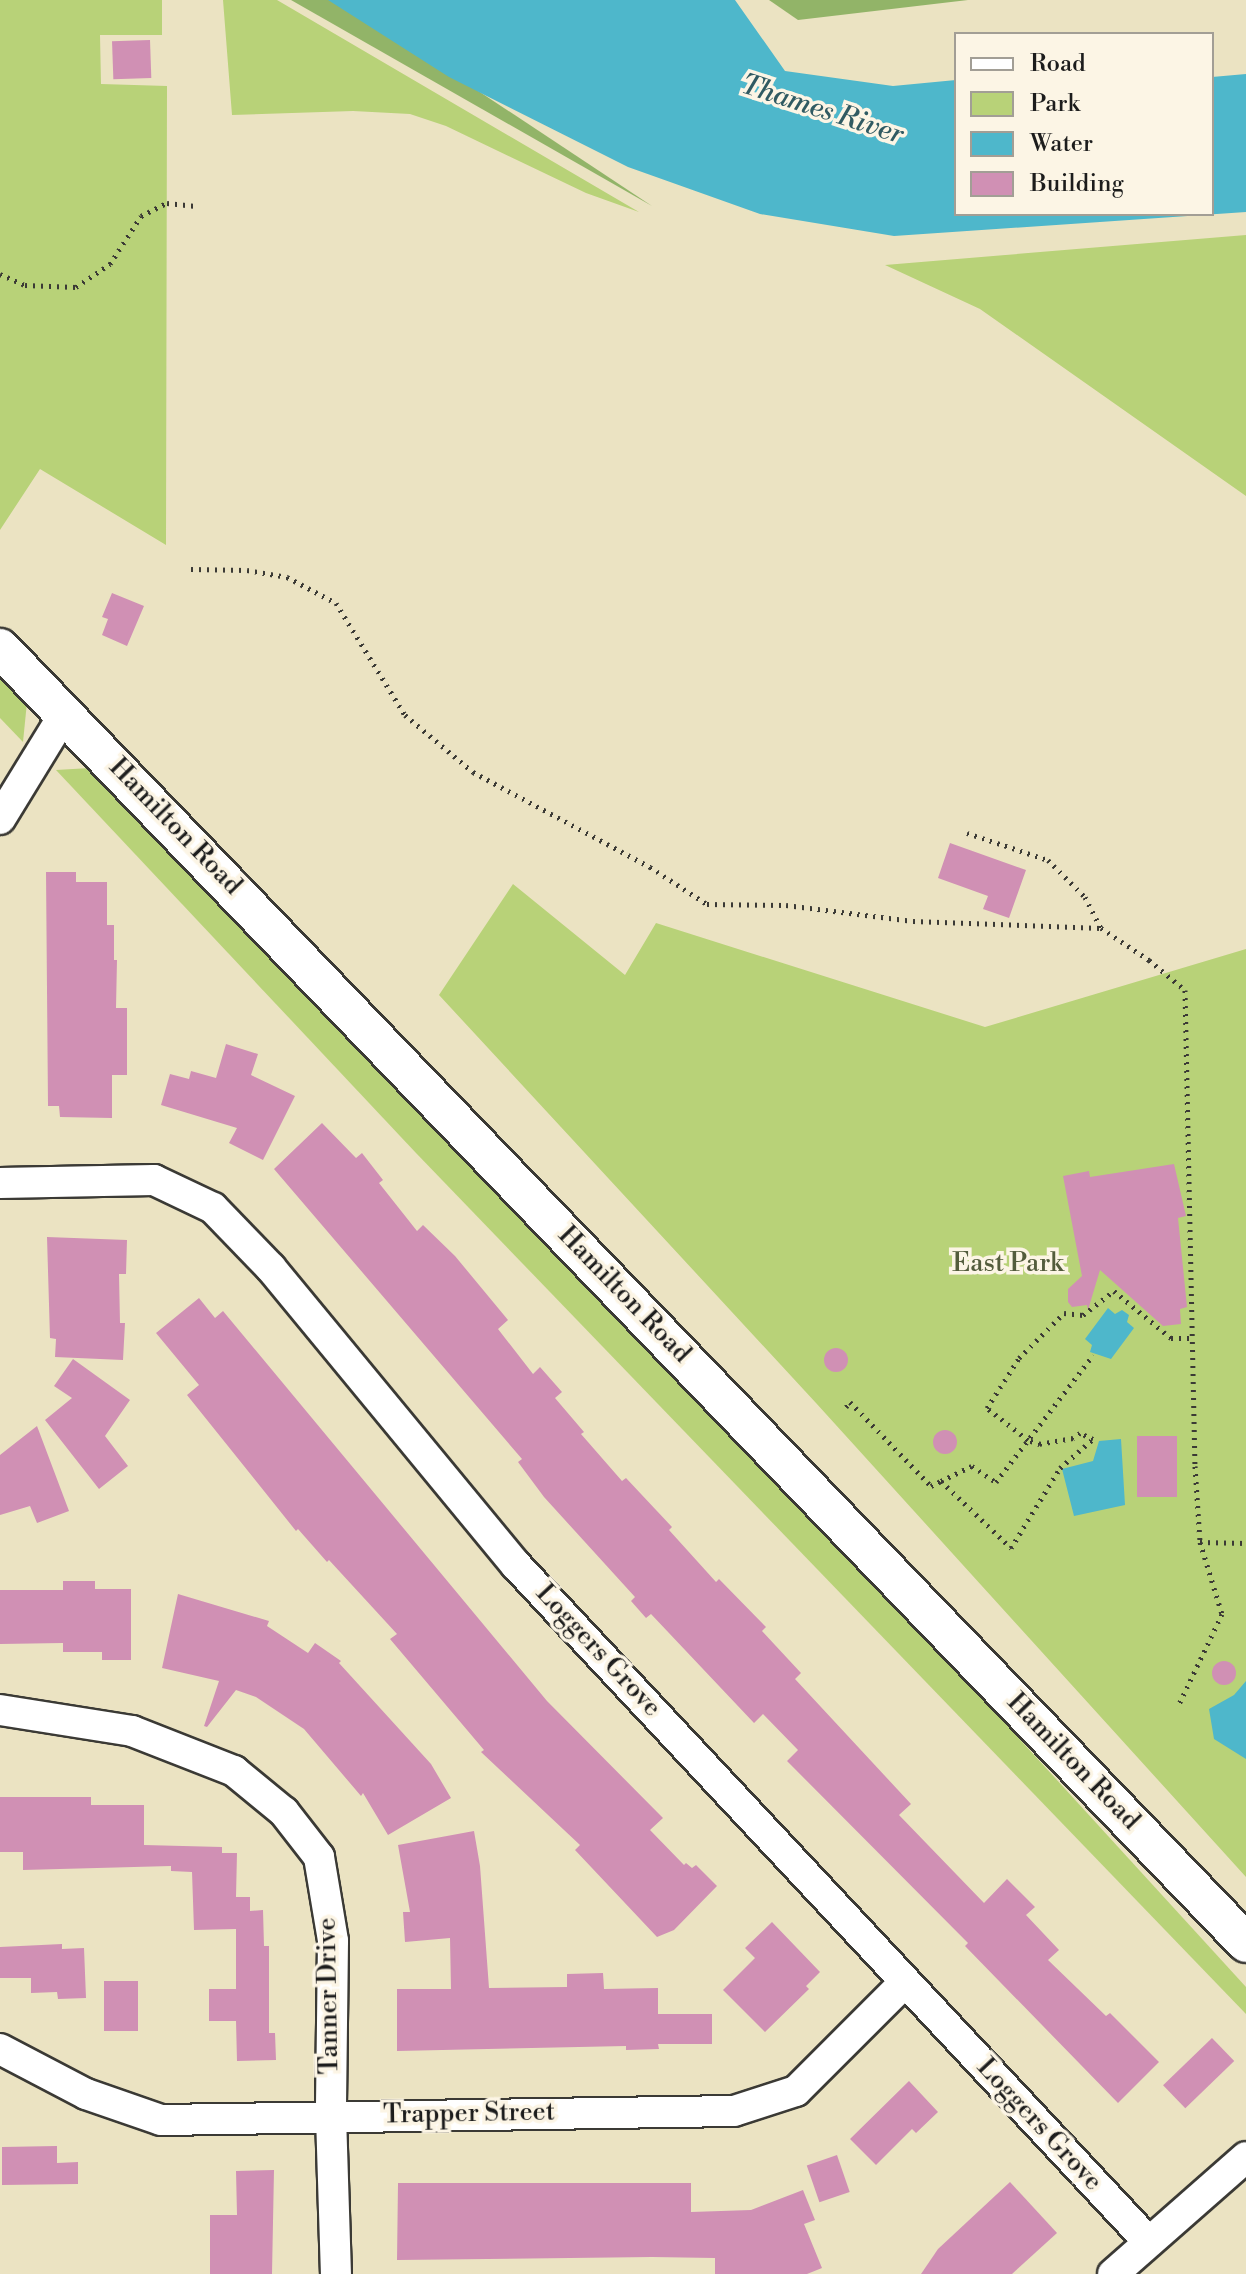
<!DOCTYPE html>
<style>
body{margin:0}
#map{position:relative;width:1246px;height:2274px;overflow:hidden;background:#ebe3c2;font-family:"Libre Bodoni",serif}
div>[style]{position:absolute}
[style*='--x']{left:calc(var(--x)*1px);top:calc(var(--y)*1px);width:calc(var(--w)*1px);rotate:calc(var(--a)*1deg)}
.green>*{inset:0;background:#b8d278}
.forest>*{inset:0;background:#92b468}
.water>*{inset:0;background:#4eb7cb}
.building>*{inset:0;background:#d090b4;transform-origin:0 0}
.round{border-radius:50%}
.path>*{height:5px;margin-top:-2.5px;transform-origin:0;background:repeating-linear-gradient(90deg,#3b3a35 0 2px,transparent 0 8px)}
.roads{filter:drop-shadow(2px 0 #3b3a35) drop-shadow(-2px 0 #3b3a35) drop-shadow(0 2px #3b3a35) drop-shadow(0 -2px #3b3a35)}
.minor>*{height:30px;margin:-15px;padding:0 15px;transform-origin:15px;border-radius:15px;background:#fff}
.major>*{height:38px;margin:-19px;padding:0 19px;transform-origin:19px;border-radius:19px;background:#fff}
span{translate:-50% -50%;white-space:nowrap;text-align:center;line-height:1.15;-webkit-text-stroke:7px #fcf5e5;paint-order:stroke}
.street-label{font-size:26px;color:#1c1c1c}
.park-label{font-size:26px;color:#535c3c}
.water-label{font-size:28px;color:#305a62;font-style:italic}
.legend{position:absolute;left:954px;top:32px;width:260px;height:184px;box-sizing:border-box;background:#fcf5e5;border:2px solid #a29e95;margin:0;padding:10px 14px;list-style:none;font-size:24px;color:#1c1c1c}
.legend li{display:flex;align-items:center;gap:16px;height:40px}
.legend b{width:40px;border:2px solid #a29e95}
</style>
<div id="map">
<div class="green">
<div style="clip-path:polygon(0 0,162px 0,162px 35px,100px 35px,101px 84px,167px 86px,166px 545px,40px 469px,0 530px)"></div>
<div style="clip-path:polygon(223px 0,277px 0,639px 212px,586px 193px,446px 126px,410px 114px,353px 111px,232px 115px)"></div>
<div style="clip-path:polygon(1246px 235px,1246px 496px,980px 309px,885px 265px)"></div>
<div style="clip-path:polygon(0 676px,27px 702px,23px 742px,0 718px)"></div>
<div style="clip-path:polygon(90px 768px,739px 1432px,1246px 1987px,1246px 2014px,416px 1153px,56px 770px)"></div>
<div style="clip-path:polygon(513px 884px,625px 975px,656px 923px,985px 1027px,1246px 949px,1246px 1877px,816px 1403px,439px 995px)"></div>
</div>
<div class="forest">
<div style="clip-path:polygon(291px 0,341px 0,652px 206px)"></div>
<div style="clip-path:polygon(769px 0,968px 0,798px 20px)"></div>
</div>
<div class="water">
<div style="clip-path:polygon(328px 0,735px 0,785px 71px,893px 86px,956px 80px,956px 214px,1212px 214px,1212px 77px,1246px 74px,1246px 212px,894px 236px,760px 214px,628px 167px,449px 77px)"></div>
<div style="clip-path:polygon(1108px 1308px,1115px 1314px,1122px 1310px,1129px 1315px,1127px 1322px,1134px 1328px,1111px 1359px,1090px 1352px,1092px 1345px,1085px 1339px)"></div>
<div style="clip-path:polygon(1121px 1439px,1125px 1505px,1074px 1516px,1062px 1469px,1093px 1461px,1099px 1441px)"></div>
<div style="clip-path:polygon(1246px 1681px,1246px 1759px,1214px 1739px,1209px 1709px,1234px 1695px)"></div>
</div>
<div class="building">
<div style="left:150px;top:40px;width:38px;height:38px;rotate:88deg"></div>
<div style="clip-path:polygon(112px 593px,144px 606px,127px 646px,102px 635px,108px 619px,102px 617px)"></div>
<div style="clip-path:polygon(950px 843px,1026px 870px,1009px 918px,983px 909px,988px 896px,938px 878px)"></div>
<div style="clip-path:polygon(46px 872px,76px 872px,76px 882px,107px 882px,107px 925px,114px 925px,114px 960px,117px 960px,116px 1008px,127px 1008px,127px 1075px,112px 1075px,112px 1118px,60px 1117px,59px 1106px,48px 1106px)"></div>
<div style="clip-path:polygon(226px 1044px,258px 1054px,251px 1075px,295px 1096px,263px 1160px,229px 1143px,237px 1128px,161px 1105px,170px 1074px,189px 1079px,191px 1071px,216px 1078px)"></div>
<div style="clip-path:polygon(322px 1123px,356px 1158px,362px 1153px,383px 1180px,379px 1183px,417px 1231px,423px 1225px,455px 1256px,508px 1320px,498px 1329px,533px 1374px,540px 1367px,562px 1392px,555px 1398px,584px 1432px,581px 1434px,622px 1481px,626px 1478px,672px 1527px,669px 1530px,716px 1582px,719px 1579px,766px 1627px,762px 1631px,801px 1673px,795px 1679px,911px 1804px,899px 1815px,984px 1903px,1007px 1879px,1035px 1907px,1026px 1915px,1059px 1950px,1048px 1960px,1106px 2016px,1110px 2013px,1159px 2062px,1118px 2103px,965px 1946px,968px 1943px,787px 1761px,798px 1750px,763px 1714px,754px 1723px,651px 1614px,646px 1618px,631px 1601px,635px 1597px,544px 1497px,518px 1462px,522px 1459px,274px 1169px)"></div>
<div style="clip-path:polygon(1174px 1164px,1186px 1216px,1178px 1218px,1187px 1307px,1180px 1309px,1181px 1324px,1163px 1326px,1100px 1270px,1088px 1310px,1087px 1305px,1072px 1307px,1068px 1302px,1068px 1289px,1082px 1276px,1063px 1176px,1089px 1171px,1090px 1177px)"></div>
<div style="clip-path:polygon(47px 1237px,127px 1240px,126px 1274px,119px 1274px,120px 1323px,125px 1323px,123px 1360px,55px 1357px,56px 1339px,50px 1338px)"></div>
<div style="clip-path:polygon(199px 1298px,215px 1318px,223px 1311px,547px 1701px,663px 1818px,650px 1830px,684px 1865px,686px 1863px,692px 1868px,696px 1865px,717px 1886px,674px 1930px,657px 1937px,575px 1850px,580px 1845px,481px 1752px,484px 1750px,390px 1639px,397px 1634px,329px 1560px,327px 1562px,298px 1529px,296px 1531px,187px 1395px,199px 1385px,156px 1333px)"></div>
<div class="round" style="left:824px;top:1348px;width:24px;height:24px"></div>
<div style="clip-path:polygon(73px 1359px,130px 1400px,105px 1436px,128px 1466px,99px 1489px,45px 1420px,72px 1398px,54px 1386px)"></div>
<div style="clip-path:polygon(37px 1426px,69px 1511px,37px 1523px,30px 1506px,0 1515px,0 1455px)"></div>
<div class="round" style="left:933px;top:1430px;width:24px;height:24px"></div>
<div style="left:1137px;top:1436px;width:40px;height:61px"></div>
<div style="clip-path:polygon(63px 1581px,95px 1581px,95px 1589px,131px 1589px,131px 1660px,102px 1660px,102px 1652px,63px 1652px,63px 1643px,0 1644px,0 1590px,63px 1590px)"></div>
<div style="clip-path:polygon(178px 1594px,269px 1621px,267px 1626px,308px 1653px,315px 1643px,341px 1661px,339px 1663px,431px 1764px,451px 1798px,388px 1835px,363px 1793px,361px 1796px,304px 1729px,256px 1697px,236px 1690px,207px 1727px,204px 1726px,219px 1681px,162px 1668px)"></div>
<div class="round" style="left:1212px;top:1661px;width:24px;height:24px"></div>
<div style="clip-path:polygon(0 1797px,91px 1797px,91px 1805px,144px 1805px,144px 1845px,222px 1847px,222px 1853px,237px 1853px,236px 1897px,250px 1897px,250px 1911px,263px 1910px,264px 1946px,269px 1946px,269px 2033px,275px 2033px,276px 2060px,237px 2061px,236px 2021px,209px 2021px,209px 1989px,236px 1989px,236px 1929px,194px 1930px,192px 1872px,171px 1871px,171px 1866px,23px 1870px,23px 1852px,0 1852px)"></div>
<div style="clip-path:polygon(474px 1831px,480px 1866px,489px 1988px,567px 1987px,567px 1974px,603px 1973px,604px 1989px,658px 1988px,658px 2014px,712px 2014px,712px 2044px,658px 2044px,659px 2049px,626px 2050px,626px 2046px,397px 2051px,397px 1989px,451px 1989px,450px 1938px,405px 1942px,403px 1912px,410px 1912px,398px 1845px)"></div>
<div style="clip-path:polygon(772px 1922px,820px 1972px,806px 1986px,809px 1989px,765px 2032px,723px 1990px,755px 1958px,745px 1948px)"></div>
<div style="clip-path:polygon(62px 1944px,62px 1949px,84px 1948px,86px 1998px,58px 1999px,57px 1992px,31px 1993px,31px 1978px,0 1978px,0 1947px)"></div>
<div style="left:104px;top:1981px;width:34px;height:50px"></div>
<div style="left:1212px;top:2038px;width:32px;height:68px;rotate:46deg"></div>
<div style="clip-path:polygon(909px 2081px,938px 2112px,916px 2133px,912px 2129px,876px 2165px,850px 2139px)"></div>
<div style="clip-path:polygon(57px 2146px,57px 2163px,78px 2162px,78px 2184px,2px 2185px,2px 2147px)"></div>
<div style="left:837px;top:2155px;width:39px;height:32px;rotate:71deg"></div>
<div style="clip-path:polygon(274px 2170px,272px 2274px,210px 2274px,210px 2215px,237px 2215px,236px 2171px)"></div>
<div style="clip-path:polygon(1010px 2182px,1057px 2233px,1012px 2274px,921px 2274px,938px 2249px)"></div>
<div style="clip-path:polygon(398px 2183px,691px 2183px,691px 2212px,751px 2210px,803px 2190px,815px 2220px,804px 2224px,822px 2268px,807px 2274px,715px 2274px,715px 2258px,652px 2257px,397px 2260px)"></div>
</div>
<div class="path">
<div style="--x:0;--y:274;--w:27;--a:24"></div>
<div style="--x:25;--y:285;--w:51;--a:2.2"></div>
<div style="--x:76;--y:287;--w:41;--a:-34.1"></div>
<div style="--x:110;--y:264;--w:57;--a:-57.1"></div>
<div style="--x:141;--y:216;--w:29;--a:-27"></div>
<div style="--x:167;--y:203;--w:29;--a:6"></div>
<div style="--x:191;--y:569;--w:56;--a:1"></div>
<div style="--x:247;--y:570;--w:41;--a:9.9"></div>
<div style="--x:287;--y:577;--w:55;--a:28"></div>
<div style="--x:336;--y:603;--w:132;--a:58.4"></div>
<div style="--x:405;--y:715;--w:89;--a:40"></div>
<div style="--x:473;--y:772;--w:201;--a:28.2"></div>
<div style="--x:650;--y:867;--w:68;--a:33"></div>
<div style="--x:707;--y:904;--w:79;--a:0.7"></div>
<div style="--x:786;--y:905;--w:128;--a:7.2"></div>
<div style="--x:913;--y:921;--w:188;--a:2.1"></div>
<div style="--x:967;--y:833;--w:85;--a:18.4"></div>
<div style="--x:1048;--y:860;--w:52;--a:45"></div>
<div style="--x:1085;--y:897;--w:35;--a:63"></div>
<div style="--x:1101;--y:928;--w:58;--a:33.7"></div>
<div style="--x:1149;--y:960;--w:47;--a:39.8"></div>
<div style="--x:1185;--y:990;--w:476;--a:88.8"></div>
<div style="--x:1195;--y:1466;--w:76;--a:86.2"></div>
<div style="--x:1200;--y:1542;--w:75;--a:73"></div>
<div style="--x:1222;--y:1614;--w:100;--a:115.5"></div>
<div style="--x:846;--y:1407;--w:6;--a:-51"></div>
<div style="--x:850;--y:1402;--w:117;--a:46"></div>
<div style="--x:931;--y:1486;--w:11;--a:-27"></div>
<div style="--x:941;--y:1481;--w:97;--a:43.7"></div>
<div style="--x:1011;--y:1548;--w:94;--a:-58.5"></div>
<div style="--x:1060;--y:1468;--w:44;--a:-41.3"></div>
<div style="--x:1093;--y:1439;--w:14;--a:-155"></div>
<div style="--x:1080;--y:1433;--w:9;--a:144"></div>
<div style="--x:1073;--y:1438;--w:34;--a:170"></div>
<div style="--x:1040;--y:1444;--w:13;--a:-162"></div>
<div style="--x:1028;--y:1440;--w:52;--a:-142"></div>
<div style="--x:987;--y:1408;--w:59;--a:-57.4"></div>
<div style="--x:1019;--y:1358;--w:64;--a:-45"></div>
<div style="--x:1064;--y:1313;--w:19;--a:6"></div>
<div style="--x:1083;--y:1315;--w:39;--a:-38"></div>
<div style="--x:1114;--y:1291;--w:74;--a:39.5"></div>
<div style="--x:1171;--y:1338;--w:22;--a:0"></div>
<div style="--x:941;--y:1481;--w:34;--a:-26"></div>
<div style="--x:972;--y:1466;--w:29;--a:34"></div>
<div style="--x:996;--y:1482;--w:160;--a:-52.6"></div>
<div style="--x:1200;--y:1542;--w:46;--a:1.2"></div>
</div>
<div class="roads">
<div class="minor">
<div style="--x:0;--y:819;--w:124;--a:-58.5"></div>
<div style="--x:0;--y:1183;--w:154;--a:-1.1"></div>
<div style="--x:154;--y:1180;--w:65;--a:25.4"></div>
<div style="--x:213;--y:1208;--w:83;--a:46"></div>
<div style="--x:271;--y:1268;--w:385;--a:50.5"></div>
<div style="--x:516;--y:1565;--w:925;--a:46.93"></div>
<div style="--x:0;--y:1710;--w:134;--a:9"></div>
<div style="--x:132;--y:1731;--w:110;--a:21.4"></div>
<div style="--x:234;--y:1771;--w:65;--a:39.4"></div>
<div style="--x:284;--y:1812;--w:57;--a:52.1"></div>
<div style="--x:319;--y:1857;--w:85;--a:80.5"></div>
<div style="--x:333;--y:1941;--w:175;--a:90.7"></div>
<div style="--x:331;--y:2116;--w:158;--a:88.2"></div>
<div style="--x:0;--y:2049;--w:97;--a:27.6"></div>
<div style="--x:86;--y:2094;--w:79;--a:19.1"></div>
<div style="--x:161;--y:2120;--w:573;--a:-0.9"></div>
<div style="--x:734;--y:2111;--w:65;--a:-17.9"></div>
<div style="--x:796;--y:2091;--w:154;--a:-45"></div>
<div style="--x:1113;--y:2274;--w:177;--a:-41.3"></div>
</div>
<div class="major">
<div style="--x:0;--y:648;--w:1797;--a:46.1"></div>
</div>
</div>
<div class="street-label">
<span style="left:175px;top:827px;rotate:46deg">Hamilton Road</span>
<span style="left:624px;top:1295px;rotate:46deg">Hamilton Road</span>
<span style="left:598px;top:1651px;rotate:47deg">Loggers Grove</span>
<span style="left:1073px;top:1762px;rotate:46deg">Hamilton Road</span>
<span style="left:329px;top:1996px;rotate:-91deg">Tanner Drive</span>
<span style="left:469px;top:2114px;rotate:-1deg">Trapper Street</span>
<span style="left:1039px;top:2125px;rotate:47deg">Loggers Grove</span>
</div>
<div class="park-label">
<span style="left:1008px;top:1264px">East Park</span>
</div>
<div class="water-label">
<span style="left:822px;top:110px;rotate:18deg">Thames River</span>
</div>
<ul class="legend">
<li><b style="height:10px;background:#fff"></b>Road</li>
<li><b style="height:22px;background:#b8d278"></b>Park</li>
<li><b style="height:22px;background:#4eb7cb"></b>Water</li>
<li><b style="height:22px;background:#d090b4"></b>Building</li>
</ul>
</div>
